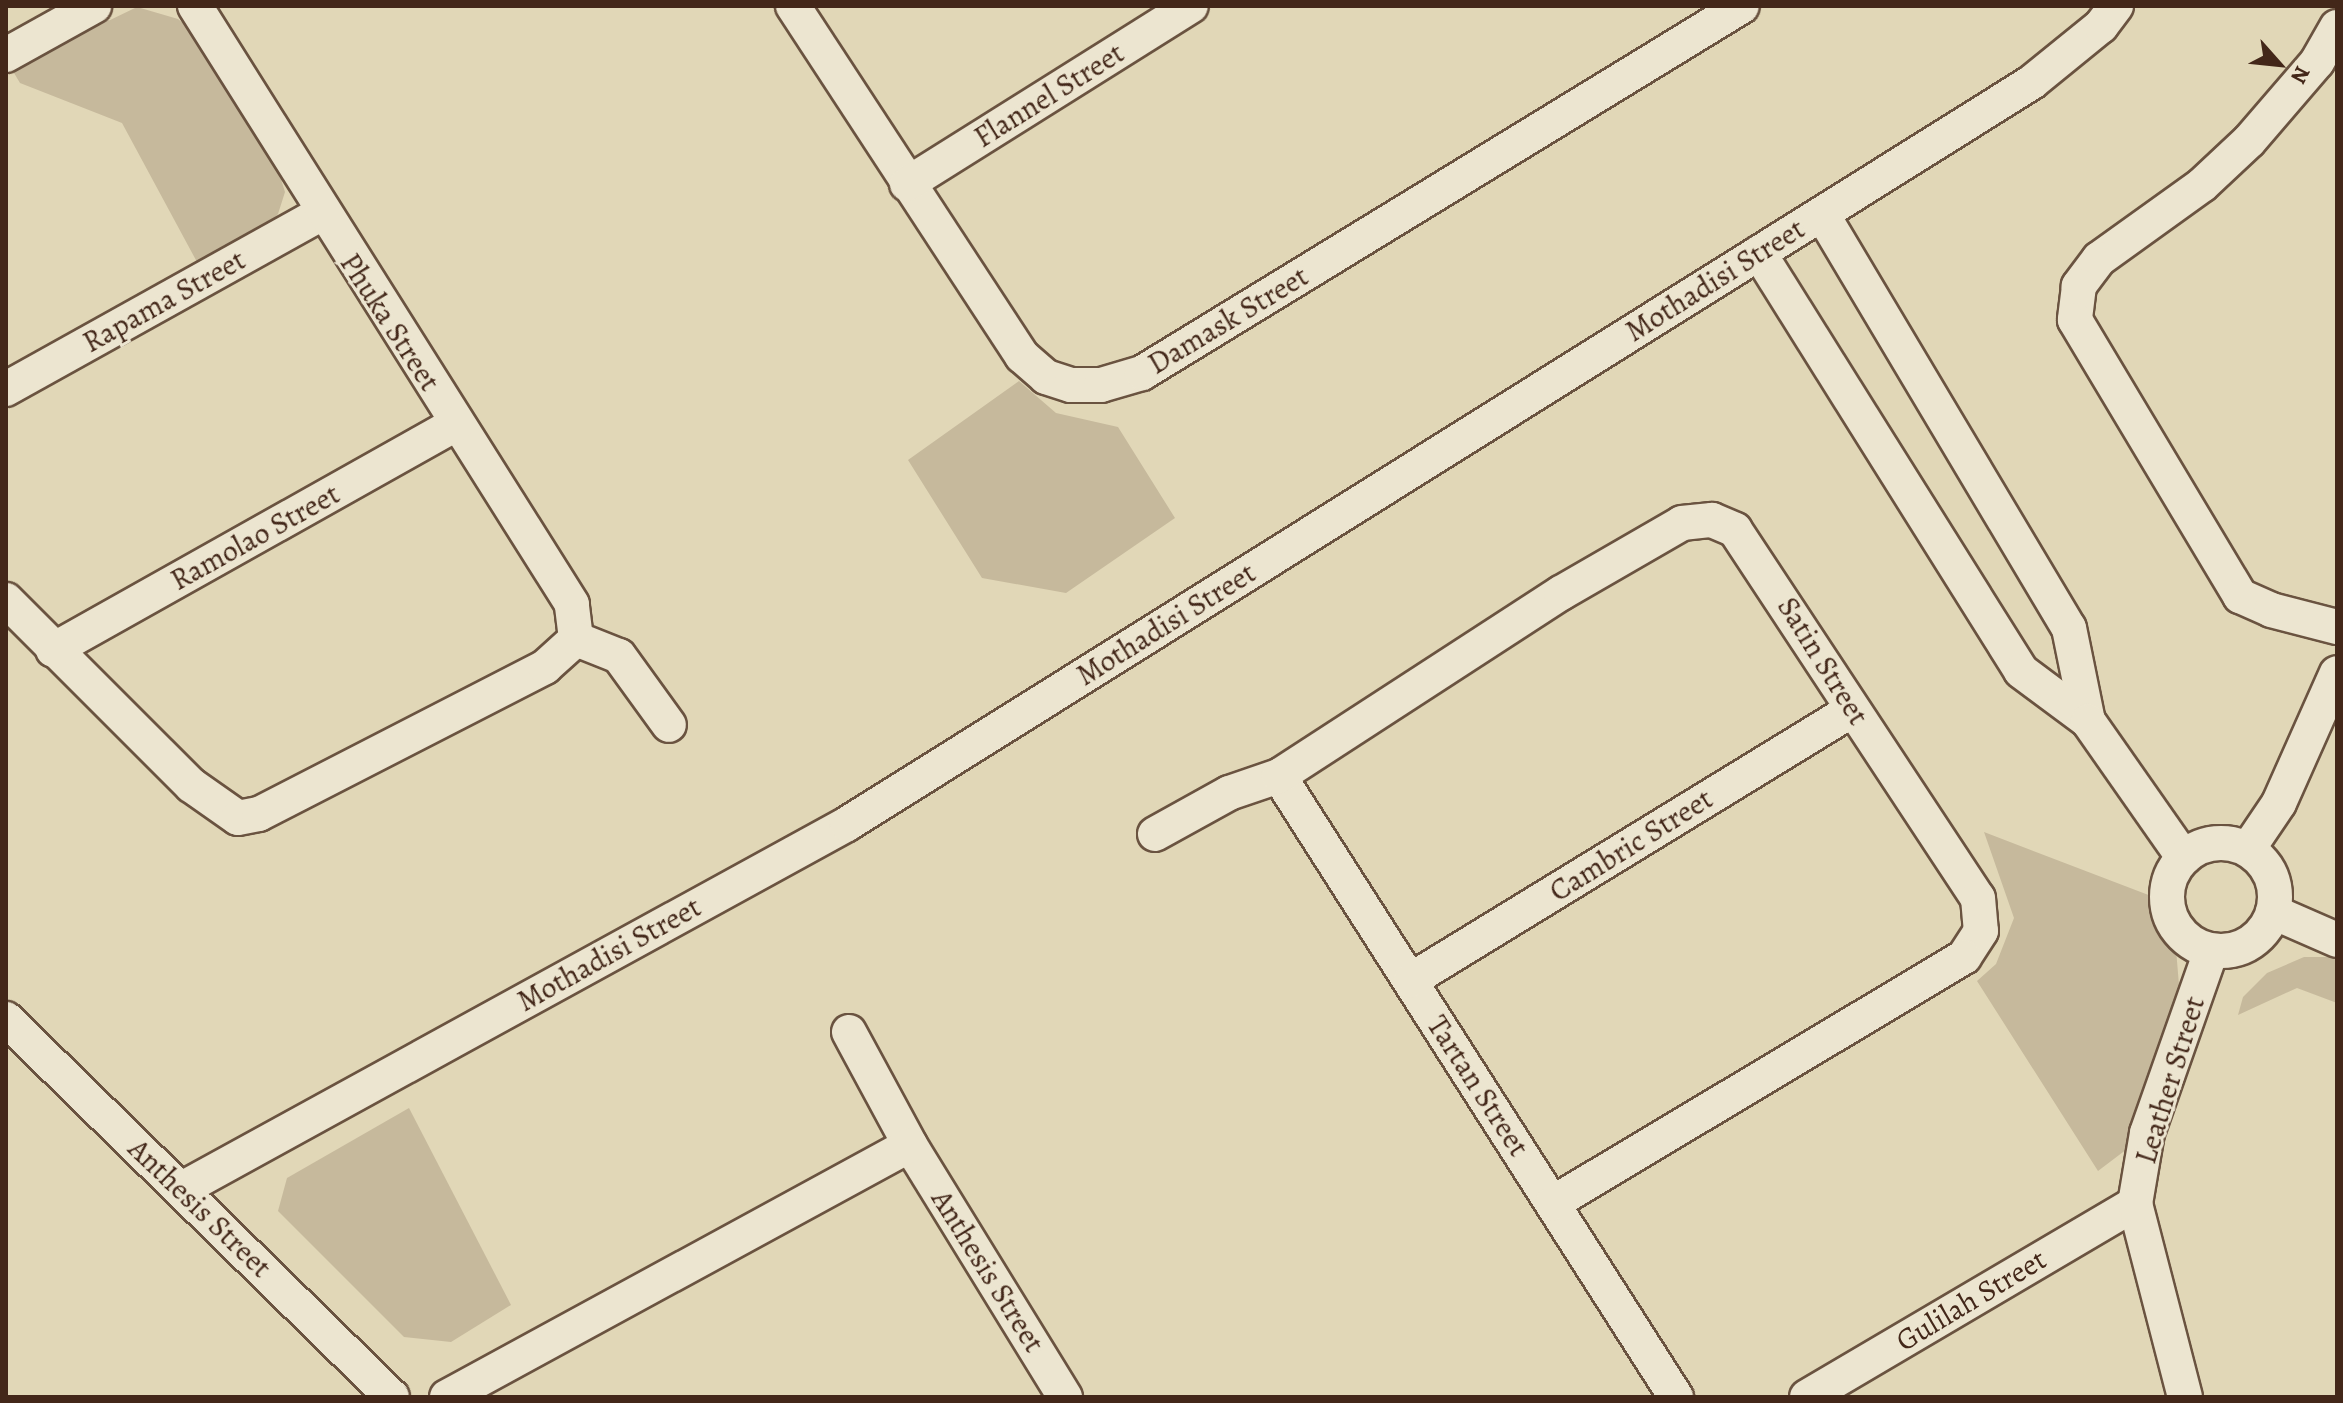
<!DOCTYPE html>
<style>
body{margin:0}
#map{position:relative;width:2343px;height:1403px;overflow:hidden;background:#e1d7b7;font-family:Alegreya,serif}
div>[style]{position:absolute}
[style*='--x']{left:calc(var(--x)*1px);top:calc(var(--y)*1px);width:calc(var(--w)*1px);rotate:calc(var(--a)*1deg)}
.green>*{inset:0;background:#c6b99c}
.roads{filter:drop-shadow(2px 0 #6a5340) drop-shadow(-2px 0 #6a5340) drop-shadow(0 2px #6a5340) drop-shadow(0 -2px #6a5340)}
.street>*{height:34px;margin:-17px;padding:0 17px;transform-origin:17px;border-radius:17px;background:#ece5d0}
.street>.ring{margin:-17px;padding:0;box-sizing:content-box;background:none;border:34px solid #ece5d0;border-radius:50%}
span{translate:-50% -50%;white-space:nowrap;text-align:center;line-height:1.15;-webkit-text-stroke:6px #ece5d0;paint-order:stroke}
.street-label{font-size:30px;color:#432719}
.frame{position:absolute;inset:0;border:8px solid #432719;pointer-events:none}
.north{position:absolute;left:2239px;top:24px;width:80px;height:80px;-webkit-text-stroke:6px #ece5d0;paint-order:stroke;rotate:117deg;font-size:22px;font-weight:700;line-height:32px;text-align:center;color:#432719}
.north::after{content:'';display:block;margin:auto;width:28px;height:36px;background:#432719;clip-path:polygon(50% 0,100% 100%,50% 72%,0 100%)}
</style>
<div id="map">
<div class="green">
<div style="clip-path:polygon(137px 7px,178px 19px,200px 37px,278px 170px,285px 192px,278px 214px,254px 240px,197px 262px,122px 123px,20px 83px,11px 68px)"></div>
<div style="clip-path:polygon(1019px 381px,1056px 413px,1118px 427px,1175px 518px,1066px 593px,982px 578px,908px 460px)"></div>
<div style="clip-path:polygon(1984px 832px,2159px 899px,2176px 949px,2179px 985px,2127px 1149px,2098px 1171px,1977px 981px,1996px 964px,2014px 918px)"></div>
<div style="clip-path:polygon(2304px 957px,2337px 957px,2337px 1003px,2297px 988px,2238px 1015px,2243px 997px,2267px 973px)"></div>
<div style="clip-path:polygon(409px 1108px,511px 1305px,451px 1342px,404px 1337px,278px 1211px,287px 1178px)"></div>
</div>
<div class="roads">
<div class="street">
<div style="--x:793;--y:6;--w:418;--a:56.8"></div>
<div style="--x:1022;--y:356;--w:32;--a:41"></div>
<div style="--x:1046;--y:377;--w:26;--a:18"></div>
<div style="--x:1071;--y:385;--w:30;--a:0"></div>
<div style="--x:1101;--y:385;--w:43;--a:-16.3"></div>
<div style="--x:1142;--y:373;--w:703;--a:-31.45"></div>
<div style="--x:2337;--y:27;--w:40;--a:119.7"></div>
<div style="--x:2317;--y:62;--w:104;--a:130.7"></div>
<div style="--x:2249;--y:141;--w:64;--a:136.9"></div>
<div style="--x:2202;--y:185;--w:127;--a:144.3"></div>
<div style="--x:2099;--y:259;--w:34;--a:127"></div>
<div style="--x:2079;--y:286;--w:34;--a:97"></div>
<div style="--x:2075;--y:320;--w:322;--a:59.1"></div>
<div style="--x:2240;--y:596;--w:34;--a:24"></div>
<div style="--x:2271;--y:610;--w:68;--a:14.4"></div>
<div style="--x:6;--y:55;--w:101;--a:-29.1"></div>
<div style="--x:907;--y:184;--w:335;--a:-32.1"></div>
<div style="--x:1822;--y:214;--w:482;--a:59.2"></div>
<div style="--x:2069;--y:628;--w:95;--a:78.5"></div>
<div style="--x:1759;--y:253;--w:493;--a:57.9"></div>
<div style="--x:2021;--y:671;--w:84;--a:36.7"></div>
<div style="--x:2088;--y:721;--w:167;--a:55"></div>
<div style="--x:6;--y:389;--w:360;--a:-29.1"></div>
<div style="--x:6;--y:600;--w:262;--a:45"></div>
<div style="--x:191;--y:785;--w:57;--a:35.1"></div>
<div style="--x:238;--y:818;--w:21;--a:-11"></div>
<div style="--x:259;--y:814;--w:322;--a:-27.2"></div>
<div style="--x:545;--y:667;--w:42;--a:-42.1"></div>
<div style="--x:576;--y:639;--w:35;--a:-97"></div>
<div style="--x:572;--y:604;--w:707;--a:-122.23"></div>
<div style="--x:576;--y:639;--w:46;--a:21.6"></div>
<div style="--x:619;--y:656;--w:85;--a:54.1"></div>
<div style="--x:53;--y:650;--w:462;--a:-29.3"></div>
<div style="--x:1279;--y:776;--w:737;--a:57.41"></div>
<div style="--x:1155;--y:834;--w:85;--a:-29"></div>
<div style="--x:1229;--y:793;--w:53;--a:-18.8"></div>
<div style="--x:1279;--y:776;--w:336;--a:-33"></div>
<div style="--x:1561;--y:593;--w:140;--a:-30"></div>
<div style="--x:1682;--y:523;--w:30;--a:-6"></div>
<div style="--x:1712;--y:520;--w:25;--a:23"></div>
<div style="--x:1735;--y:530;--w:441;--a:56.6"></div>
<div style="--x:1978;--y:898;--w:33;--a:85"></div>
<div style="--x:1981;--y:931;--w:31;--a:123"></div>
<div style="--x:1964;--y:957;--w:479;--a:149.1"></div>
<div class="ring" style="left:2167px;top:843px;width:74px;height:74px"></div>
<div style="--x:2248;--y:849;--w:55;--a:-56"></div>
<div style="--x:2279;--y:803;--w:142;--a:-66"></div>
<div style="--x:2273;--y:912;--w:70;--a:23.6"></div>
<div style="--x:1411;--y:980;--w:517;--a:-31.48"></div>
<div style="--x:6;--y:1019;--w:540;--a:44.4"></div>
<div style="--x:849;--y:1032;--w:128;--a:61.6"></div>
<div style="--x:910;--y:1145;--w:296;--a:58.4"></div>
<div style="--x:182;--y:1189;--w:759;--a:-28.76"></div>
<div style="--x:847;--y:824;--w:1398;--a:-32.05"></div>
<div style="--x:2032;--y:82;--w:89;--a:-39.1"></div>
<div style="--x:2101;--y:26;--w:25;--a:-53"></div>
<div style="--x:447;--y:1397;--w:527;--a:-28.56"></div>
<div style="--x:1807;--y:1397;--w:381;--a:-30.5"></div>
<div style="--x:2185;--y:1397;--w:199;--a:-104.5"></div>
<div style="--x:2135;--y:1204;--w:72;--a:-80.4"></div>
<div style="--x:2147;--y:1133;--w:193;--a:-70.6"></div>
</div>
</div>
<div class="street-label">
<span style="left:1049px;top:95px;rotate:-32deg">Flannel Street</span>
<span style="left:1715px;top:280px;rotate:-32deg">Mothadisi Street</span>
<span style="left:164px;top:301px;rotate:-29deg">Rapama Street</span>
<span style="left:1228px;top:320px;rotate:-31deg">Damask Street</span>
<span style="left:390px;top:322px;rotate:57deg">Phuka Street</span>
<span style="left:255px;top:537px;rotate:-29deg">Ramolao Street</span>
<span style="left:1166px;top:624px;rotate:-32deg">Mothadisi Street</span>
<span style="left:1823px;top:661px;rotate:58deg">Satin Street</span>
<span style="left:1631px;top:845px;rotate:-32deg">Cambric Street</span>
<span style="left:609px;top:954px;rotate:-29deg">Mothadisi Street</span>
<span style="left:2170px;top:1080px;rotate:-73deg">Leather Street</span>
<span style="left:1478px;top:1086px;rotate:57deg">Tartan Street</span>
<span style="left:200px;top:1208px;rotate:44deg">Anthesis Street</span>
<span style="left:988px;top:1271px;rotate:58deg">Anthesis Street</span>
<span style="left:1971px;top:1300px;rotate:-31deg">Gulilah Street</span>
</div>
<div class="frame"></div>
<div class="north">N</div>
</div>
